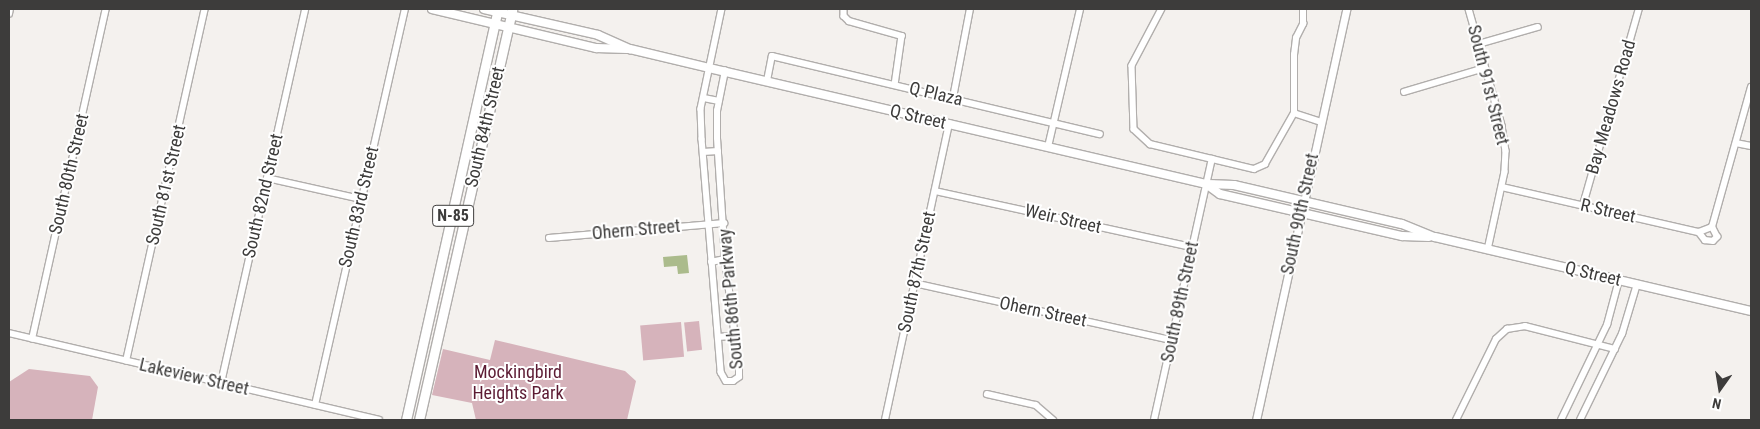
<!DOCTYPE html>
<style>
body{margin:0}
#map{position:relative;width:1760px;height:429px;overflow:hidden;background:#f4f1ee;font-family:"Roboto Condensed",sans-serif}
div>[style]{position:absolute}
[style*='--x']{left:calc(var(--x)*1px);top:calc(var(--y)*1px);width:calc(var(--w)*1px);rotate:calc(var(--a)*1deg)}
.green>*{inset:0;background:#d6b3bb;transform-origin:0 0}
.water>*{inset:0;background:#abbb8c}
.roads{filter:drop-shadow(1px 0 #b1aeac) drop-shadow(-1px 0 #b1aeac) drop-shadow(0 1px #b1aeac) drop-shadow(0 -1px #b1aeac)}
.minor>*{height:5.5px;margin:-2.75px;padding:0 2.75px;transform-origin:2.75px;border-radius:2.75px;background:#fff}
.tertiary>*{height:7px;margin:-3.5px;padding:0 3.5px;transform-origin:3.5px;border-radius:3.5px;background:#fff}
.secondary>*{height:8px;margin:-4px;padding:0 4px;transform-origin:4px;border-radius:4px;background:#fff}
.primary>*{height:9px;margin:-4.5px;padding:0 4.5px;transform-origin:4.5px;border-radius:4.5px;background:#fff}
span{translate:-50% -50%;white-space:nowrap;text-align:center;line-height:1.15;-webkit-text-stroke:4px #fff;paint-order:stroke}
.shield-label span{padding:1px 4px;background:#fff;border:1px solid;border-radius:4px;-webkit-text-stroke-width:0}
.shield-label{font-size:16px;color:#3d3c3b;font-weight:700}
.street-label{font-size:18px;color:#3d3c3b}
.park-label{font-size:18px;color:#5c1b33}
.frame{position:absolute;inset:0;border:10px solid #3d3c3b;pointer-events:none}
.north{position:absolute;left:1695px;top:364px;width:50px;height:50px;-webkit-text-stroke:4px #fff;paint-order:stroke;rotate:193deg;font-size:14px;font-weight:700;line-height:20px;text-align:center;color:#3d3c3b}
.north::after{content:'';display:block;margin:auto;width:18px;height:22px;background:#3d3c3b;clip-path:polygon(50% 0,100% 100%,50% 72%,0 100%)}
</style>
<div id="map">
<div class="green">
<div style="left:699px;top:321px;width:29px;height:15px;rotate:84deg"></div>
<div style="left:681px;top:322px;width:35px;height:41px;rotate:85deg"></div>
<div style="clip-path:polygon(495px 340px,625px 371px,636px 381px,627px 420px,476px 420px,472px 403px,432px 395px,443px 349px,490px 360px)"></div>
<div style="clip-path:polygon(29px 369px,90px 376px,98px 387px,92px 420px,9px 420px,9px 382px)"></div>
</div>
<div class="water">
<div style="clip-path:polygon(687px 255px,689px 273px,678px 274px,677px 266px,664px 267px,663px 257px)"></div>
</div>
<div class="roads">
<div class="minor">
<div style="--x:722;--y:9;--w:102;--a:101.9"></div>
<div style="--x:701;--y:109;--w:30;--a:88"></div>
<div style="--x:702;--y:139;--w:234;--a:85.3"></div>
<div style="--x:721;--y:372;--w:10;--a:61"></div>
<div style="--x:726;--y:381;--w:7;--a:0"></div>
<div style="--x:733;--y:381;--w:7;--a:-34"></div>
<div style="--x:739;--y:377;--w:7;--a:-90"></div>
<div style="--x:739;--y:370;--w:112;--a:-97.2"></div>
<div style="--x:725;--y:259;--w:121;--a:-93.8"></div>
<div style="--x:717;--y:138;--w:27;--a:-90"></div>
<div style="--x:717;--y:111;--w:41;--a:-78.7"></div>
<div style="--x:844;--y:9;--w:7;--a:90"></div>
<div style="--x:844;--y:16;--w:7;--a:45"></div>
<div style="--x:849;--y:21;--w:55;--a:15.8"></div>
<div style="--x:902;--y:36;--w:49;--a:98.1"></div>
<div style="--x:1162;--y:9;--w:64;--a:117.8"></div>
<div style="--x:1132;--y:66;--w:63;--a:88.2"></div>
<div style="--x:1134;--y:129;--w:22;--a:43"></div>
<div style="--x:1150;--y:144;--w:107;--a:13.5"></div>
<div style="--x:1254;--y:169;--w:12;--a:-24"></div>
<div style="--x:1265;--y:164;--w:59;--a:-60.4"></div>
<div style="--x:1294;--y:113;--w:58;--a:-90"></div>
<div style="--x:1294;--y:55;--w:17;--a:-83"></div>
<div style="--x:1296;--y:38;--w:16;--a:-63"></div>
<div style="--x:1303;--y:24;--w:15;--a:-90"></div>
<div style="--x:1469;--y:9;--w:122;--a:74.2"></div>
<div style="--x:1502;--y:126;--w:25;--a:81"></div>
<div style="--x:1506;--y:151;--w:21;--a:93"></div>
<div style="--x:1505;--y:172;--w:80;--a:102.3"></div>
<div style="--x:9;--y:14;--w:5;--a:-79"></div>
<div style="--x:1479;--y:44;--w:61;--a:-16.1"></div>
<div style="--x:767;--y:81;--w:25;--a:-79"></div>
<div style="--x:772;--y:56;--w:337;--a:13.4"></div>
<div style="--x:1404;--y:92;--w:84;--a:-16.5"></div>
<div style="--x:704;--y:98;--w:15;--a:11"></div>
<div style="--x:953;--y:98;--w:91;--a:-79.2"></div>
<div style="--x:1294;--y:113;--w:28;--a:18"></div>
<div style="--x:1736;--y:143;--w:15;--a:11"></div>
<div style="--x:1048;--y:147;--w:142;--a:-76.9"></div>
<div style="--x:703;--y:152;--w:15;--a:-4"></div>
<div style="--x:267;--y:178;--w:96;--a:12.6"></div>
<div style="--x:1502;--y:187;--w:202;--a:12.9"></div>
<div style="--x:1699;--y:232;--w:14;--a:-21"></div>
<div style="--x:935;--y:191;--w:263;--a:12.3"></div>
<div style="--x:1583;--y:205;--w:204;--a:-74.1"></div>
<div style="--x:1712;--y:227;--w:145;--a:-74.4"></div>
<div style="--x:1699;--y:232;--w:10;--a:53"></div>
<div style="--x:1705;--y:240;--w:8;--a:7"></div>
<div style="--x:1713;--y:241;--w:6;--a:-45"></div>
<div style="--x:1717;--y:237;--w:11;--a:-117"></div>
<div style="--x:549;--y:238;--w:176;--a:-4.9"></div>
<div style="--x:711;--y:262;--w:14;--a:-12"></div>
<div style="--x:914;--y:283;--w:264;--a:12.5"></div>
<div style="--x:9;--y:333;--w:380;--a:13.2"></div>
<div style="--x:718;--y:337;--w:16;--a:-4"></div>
<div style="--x:32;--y:339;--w:338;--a:-77.4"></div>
<div style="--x:126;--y:361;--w:361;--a:-77.4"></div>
<div style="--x:221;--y:383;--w:383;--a:-77.3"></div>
<div style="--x:987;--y:394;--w:50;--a:12.7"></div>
<div style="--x:1036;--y:405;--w:23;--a:41"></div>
<div style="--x:315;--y:405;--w:406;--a:-77.2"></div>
<div style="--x:885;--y:420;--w:303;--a:-77.8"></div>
<div style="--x:1154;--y:420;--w:267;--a:-77.5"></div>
<div style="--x:1456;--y:420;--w:90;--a:-63.7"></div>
<div style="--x:1496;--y:339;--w:15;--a:-42"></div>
<div style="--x:1507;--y:329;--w:18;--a:-9"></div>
<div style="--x:1525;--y:326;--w:93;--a:14.3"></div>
<div style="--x:1561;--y:420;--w:106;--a:-64.2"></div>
<div style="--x:1607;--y:325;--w:47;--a:-75.1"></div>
<div style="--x:1580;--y:420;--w:96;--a:-64"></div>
<div style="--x:1622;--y:334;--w:52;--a:-73.3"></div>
</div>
<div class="tertiary">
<div style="--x:1256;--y:420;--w:421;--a:-77.6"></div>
</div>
<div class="secondary">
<div style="--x:432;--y:9;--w:169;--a:13.4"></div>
<div style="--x:596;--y:48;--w:31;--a:2"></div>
<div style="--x:484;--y:9;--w:117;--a:12.8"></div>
<div style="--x:598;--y:35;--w:35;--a:24"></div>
<div style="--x:630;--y:49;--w:81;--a:13.5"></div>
<div style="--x:709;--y:68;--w:510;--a:13.14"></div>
<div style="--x:1206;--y:184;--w:28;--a:2"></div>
<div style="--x:1234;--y:185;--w:172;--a:13.1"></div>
<div style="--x:1402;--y:224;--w:35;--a:22"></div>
<div style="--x:1435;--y:237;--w:325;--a:13.2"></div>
<div style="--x:1206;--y:184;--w:17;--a:36"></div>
<div style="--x:1220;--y:194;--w:187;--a:13"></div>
<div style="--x:1402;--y:236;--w:27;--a:2"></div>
</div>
<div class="primary">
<div style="--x:406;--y:420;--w:421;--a:-77.4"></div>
<div style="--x:419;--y:420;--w:421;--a:-77.2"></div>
</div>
</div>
<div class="shield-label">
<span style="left:453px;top:216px">N-85</span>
</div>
<div class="street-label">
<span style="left:1488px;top:85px;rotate:76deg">South 91st Street</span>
<span style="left:936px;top:94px;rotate:13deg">Q Plaza</span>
<span style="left:1611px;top:107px;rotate:-74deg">Bay Meadows Road</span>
<span style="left:918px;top:117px;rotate:13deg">Q Street</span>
<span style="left:485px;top:127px;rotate:-77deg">South 84th Street</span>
<span style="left:69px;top:174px;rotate:-77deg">South 80th Street</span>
<span style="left:166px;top:185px;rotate:-77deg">South 81st Street</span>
<span style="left:263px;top:196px;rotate:-77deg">South 82nd Street</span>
<span style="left:359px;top:207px;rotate:-77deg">South 83rd Street</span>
<span style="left:1608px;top:211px;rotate:13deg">R Street</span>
<span style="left:1300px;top:214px;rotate:-78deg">South 90th Street</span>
<span style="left:1063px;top:219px;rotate:13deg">Weir Street</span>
<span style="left:636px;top:230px;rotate:-5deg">Ohern Street</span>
<span style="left:917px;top:272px;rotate:-78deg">South 87th Street</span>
<span style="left:1593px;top:274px;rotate:13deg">Q Street</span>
<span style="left:731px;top:299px;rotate:-95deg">South 86th Parkway</span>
<span style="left:1180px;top:302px;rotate:-78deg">South 89th Street</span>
<span style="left:1043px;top:312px;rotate:12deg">Ohern Street</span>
<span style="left:194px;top:377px;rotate:13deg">Lakeview Street</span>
</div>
<div class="park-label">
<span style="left:518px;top:383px">Mockingbird<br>Heights Park</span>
</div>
<div class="frame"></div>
<div class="north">N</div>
</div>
